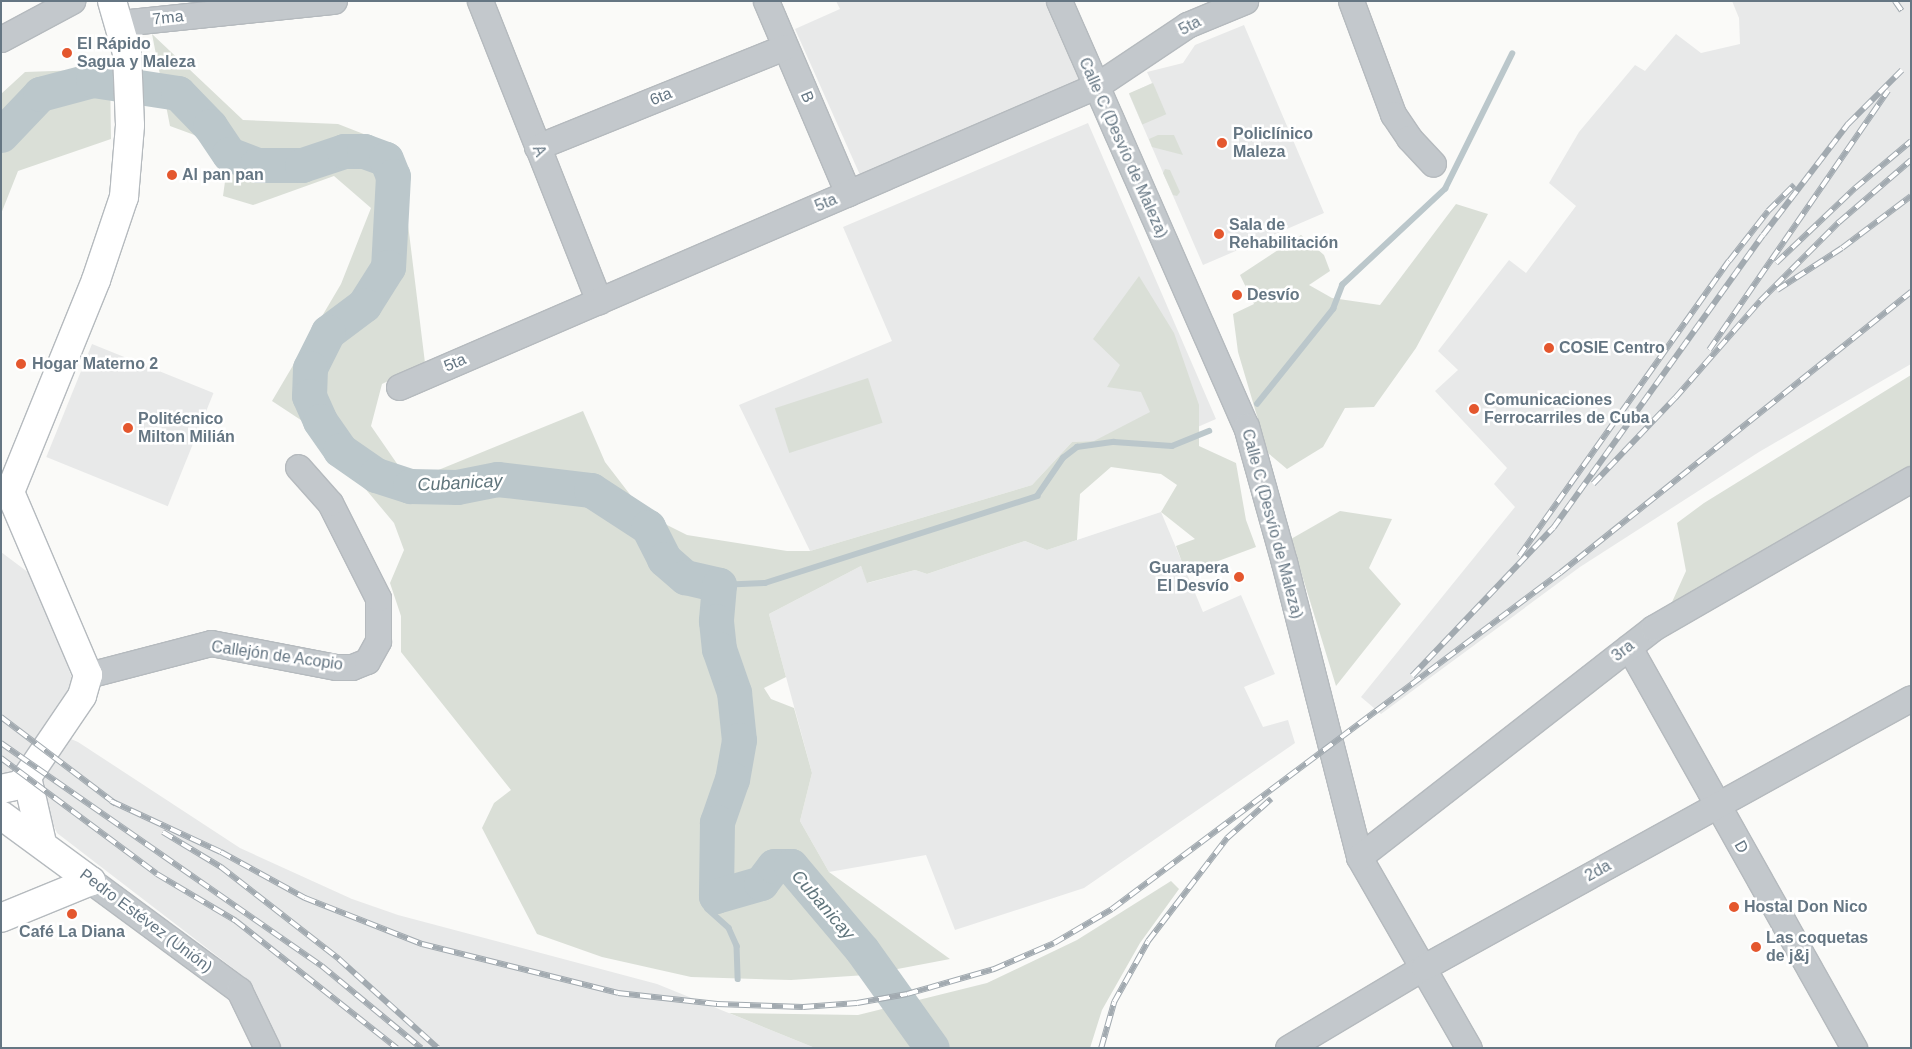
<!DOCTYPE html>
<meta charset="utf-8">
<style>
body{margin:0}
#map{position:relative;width:1912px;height:1049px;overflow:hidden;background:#fafaf8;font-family:Helvetica,sans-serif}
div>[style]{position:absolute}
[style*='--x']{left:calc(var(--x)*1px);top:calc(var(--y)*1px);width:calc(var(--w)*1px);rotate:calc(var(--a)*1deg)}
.built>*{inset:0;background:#e8e9e9;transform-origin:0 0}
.green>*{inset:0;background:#dadfd7;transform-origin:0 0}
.stream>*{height:5.5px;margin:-2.75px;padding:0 2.75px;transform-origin:2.75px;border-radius:2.75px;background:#bbc7cb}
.river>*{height:35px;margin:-17.5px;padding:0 17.5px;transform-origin:17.5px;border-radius:17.5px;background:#bbc7cb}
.roads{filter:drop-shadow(1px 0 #b5babe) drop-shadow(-1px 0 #b5babe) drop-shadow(0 1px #b5babe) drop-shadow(0 -1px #b5babe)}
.minor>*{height:25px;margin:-12.5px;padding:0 12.5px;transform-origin:12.5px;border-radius:12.5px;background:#c3c8cc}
.major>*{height:28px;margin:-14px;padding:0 14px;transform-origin:14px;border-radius:14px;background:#fff}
.rail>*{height:5.5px;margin-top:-2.75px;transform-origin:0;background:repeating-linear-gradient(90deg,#fff 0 11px,#a2aab0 0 22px);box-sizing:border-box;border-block:1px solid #a2aab0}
.dots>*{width:14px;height:14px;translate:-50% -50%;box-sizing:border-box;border:2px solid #fff;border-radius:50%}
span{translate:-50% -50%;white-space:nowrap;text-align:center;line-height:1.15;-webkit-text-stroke:5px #fff;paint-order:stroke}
.street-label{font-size:16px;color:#657683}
.poi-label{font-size:16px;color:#657683;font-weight:700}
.left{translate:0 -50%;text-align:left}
.right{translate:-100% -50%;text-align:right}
.water-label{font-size:18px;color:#60757c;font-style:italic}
.frame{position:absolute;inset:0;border:2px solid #657683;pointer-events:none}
</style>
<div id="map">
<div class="built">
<div style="clip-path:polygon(836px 1px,1044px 1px,1079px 80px,860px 175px,795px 29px,840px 9px)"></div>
<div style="clip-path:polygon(1732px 1px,1911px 1px,1911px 364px,1759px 452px,1580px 567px,1381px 714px,1361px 697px,1515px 507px,1494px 484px,1507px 468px,1435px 391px,1458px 370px,1438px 351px,1509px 260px,1526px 273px,1576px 206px,1549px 183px,1579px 132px,1635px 65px,1645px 71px,1676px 34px,1701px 53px,1740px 44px,1739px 18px)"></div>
<div style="clip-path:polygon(1244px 25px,1324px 213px,1203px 265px,1129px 94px,1152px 83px,1147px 72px,1183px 63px,1195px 45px)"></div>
<div style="clip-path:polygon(1088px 123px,1216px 419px,1170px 439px,1072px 442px,1032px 485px,810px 551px,739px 405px,892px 341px,843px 227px)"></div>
<div style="left:92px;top:344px;width:131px;height:122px;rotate:22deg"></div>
<div style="clip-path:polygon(1161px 512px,1203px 612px,1241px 595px,1275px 674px,1244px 687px,1263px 727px,1288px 720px,1295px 743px,1084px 888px,955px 930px,926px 855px,829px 872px,800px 821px,812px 773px,769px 614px,861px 566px,868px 583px,915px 570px,927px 574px,1025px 541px,1047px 550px)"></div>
<div style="clip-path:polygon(1px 552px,37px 579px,74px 684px,59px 734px,78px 742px,240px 848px,352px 899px,398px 915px,657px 984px,815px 1048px,268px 1048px,230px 1001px,247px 979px,57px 833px,48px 813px,1px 785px)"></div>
</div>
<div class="green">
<div style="clip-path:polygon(152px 34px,243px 120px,338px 124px,379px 140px,400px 159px,425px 363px,382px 384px,371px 426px,400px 468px,431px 473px,583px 411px,605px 462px,645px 514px,687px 535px,787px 551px,810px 551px,1032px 485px,1072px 442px,1094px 441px,1150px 412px,1141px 392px,1107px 387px,1120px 365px,1093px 339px,1139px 276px,1174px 333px,1199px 405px,1199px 446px,1236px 463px,1246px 520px,1256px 547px,1186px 573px,1176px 546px,1195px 539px,1161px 512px,1177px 485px,1161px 474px,1111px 467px,1080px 494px,1077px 540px,1047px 550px,1025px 541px,927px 574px,915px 570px,867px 583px,861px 566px,769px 614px,786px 677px,764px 688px,771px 699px,794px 708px,812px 773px,800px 821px,829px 872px,950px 959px,866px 975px,791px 980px,691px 977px,602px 957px,537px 934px,482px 828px,494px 803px,511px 790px,401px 652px,401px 616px,390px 583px,404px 550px,394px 523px,316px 430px,272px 401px,341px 284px,371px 208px,334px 176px,253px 205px,223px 196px,227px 167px,208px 140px,170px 126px)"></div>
<div style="clip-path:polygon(110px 69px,111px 139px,18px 171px,1px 214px,1px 94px,25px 72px)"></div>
<div style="left:1153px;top:83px;width:34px;height:26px;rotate:67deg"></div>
<div style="clip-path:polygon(1158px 135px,1174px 135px,1183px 155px,1152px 147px,1149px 139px)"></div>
<div style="clip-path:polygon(1165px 169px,1170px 170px,1180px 192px,1177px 196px,1173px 195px,1163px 173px)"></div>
<div style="clip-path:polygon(1456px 204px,1488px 214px,1416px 348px,1374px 407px,1345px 408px,1323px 447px,1287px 469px,1268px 453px,1238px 352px,1233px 314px,1254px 304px,1240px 275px,1301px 235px,1324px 255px,1330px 271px,1309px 285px,1332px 298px,1380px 305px)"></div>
<div style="clip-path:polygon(1911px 375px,1911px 467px,1668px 611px,1686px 571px,1677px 523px,1704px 503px)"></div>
<div style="left:868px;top:378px;width:47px;height:98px;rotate:72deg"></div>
<div style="clip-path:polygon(1340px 511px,1392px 519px,1369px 568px,1401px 604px,1336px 686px,1291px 539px)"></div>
<div style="clip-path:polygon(1171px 881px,1179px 889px,1140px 943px,1102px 1010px,1090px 1048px,815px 1048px,729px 1013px,858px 1015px,987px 983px,1077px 940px)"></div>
</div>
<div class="stream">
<div style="--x:1257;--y:404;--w:122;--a:-51.3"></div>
<div style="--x:1333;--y:309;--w:26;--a:-69"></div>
<div style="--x:1342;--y:285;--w:141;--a:-43"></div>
<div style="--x:1445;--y:189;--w:151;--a:-63.6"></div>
<div style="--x:719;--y:585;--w:46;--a:-2.5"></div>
<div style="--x:765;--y:583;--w:286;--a:-17.7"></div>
<div style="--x:1037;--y:496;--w:46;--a:-55.6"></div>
<div style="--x:1063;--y:458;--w:18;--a:-38"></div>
<div style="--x:1077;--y:447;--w:37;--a:-8"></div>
<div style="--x:1114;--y:442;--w:58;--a:3.9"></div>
<div style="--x:1172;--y:446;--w:40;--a:-22"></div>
<div style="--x:716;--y:896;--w:15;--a:122"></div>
<div style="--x:708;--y:909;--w:28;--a:42"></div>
<div style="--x:729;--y:928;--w:20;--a:66"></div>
<div style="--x:737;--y:946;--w:33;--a:88"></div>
</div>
<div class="river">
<div style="--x:1;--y:135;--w:57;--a:-46.4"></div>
<div style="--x:40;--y:94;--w:55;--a:-14.8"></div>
<div style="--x:93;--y:80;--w:86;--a:8.7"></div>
<div style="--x:178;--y:93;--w:46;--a:45.9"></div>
<div style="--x:210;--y:126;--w:34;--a:56"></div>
<div style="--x:229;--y:154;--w:30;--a:21"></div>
<div style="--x:257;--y:165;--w:45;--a:0"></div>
<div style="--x:302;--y:165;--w:44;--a:-18.4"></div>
<div style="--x:344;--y:151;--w:20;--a:0"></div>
<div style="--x:364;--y:151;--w:23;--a:20"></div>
<div style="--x:386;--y:159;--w:18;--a:68"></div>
<div style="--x:393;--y:176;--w:91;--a:93.1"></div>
<div style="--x:388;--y:267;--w:45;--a:122.3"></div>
<div style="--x:364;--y:305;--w:45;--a:143.1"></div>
<div style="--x:328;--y:332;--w:40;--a:116.6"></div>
<div style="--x:310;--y:368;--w:28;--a:92"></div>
<div style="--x:309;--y:396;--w:27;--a:66"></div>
<div style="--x:320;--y:421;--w:35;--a:55"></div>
<div style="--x:340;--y:450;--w:44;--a:34.8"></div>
<div style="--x:376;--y:475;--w:36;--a:18"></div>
<div style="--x:410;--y:486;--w:47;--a:1.2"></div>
<div style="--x:457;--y:487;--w:41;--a:-11.3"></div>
<div style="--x:497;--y:479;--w:95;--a:6.7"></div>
<div style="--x:591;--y:490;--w:68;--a:33"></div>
<div style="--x:648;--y:527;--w:36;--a:63"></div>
<div style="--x:664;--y:559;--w:28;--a:41"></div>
<div style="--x:685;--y:577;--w:35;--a:13"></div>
<div style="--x:719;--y:585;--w:36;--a:95"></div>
<div style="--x:716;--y:621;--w:28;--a:84"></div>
<div style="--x:719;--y:649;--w:46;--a:70.8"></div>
<div style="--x:734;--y:692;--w:48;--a:84.1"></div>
<div style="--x:739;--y:740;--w:40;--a:100"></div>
<div style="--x:732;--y:779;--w:46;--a:109.2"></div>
<div style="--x:717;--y:822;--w:74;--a:90.8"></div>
<div style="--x:716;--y:896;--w:47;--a:-16.1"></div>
<div style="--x:761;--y:883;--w:21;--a:-53"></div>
<div style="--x:774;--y:866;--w:17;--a:0"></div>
<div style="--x:791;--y:866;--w:110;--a:49.8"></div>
<div style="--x:862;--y:950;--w:120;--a:54.5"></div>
</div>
<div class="roads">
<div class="minor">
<div style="--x:480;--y:1;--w:323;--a:68.4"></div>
<div style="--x:766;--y:1;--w:209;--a:66.9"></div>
<div style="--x:1059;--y:1;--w:464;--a:66.3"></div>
<div style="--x:1246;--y:426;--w:141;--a:74.4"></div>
<div style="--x:1284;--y:562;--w:304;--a:75.7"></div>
<div style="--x:1359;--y:857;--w:220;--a:60.1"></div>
<div style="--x:1351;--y:1;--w:121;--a:69.6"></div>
<div style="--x:1393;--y:114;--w:29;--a:56"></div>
<div style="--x:1409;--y:138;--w:35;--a:47"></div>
<div style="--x:120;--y:23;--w:215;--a:-5.9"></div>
<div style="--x:1;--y:39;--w:81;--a:-28.2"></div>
<div style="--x:537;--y:147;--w:267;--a:-22"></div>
<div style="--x:399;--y:387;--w:759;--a:-23.36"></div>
<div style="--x:1096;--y:86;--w:110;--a:-33.8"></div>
<div style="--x:1187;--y:25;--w:63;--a:-22.5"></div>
<div style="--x:1629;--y:647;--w:460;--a:60.7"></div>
<div style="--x:88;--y:675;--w:127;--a:-14.6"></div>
<div style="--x:211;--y:643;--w:127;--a:10.9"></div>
<div style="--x:336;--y:667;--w:16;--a:0"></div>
<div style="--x:352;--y:667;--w:16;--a:-22"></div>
<div style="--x:367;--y:661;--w:23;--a:-61"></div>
<div style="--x:378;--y:641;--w:43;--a:-90"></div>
<div style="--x:378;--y:598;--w:106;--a:-116.8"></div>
<div style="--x:330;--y:503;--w:48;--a:-131.6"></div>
<div style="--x:1359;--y:857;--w:373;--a:-37.9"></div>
<div style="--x:1653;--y:628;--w:298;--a:-30"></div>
<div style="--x:91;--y:881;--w:184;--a:36.4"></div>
<div style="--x:239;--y:990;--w:64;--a:64.2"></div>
<div style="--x:1288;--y:1048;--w:158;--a:-30.8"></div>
<div style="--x:1424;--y:967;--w:556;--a:-28.91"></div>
</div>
<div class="major">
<div style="--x:27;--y:777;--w:68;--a:77.2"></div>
<div style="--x:1;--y:789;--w:19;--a:-12"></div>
<div style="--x:20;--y:785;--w:11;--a:-49"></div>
<div style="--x:27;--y:777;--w:98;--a:-55.8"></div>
<div style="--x:82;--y:696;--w:22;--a:-74"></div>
<div style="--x:88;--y:675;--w:199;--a:-113.1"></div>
<div style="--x:10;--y:492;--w:229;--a:-67.9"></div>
<div style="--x:96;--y:280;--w:88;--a:-71.4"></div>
<div style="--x:124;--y:197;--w:72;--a:-85.2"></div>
<div style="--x:130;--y:125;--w:72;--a:-92.4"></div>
<div style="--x:127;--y:53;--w:54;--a:-106.1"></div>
<div style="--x:1;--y:815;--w:112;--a:36.3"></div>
<div style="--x:91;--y:881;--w:97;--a:157.7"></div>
</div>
</div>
<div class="rail">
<div style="--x:1895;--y:1;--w:12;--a:55"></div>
<div style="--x:1776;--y:263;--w:109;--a:-43.5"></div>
<div style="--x:1855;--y:188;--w:73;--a:-40"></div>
<div style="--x:1777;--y:290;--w:77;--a:-32.9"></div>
<div style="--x:1842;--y:248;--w:86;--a:-37"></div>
<div style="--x:1709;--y:350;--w:315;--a:-55.4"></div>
<div style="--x:1593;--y:484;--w:119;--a:-46.4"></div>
<div style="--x:1675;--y:398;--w:129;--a:-48.8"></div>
<div style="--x:1760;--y:301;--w:112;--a:-45"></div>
<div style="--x:1839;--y:222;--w:95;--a:-40.7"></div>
<div style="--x:1519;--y:556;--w:362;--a:-54.6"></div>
<div style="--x:1729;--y:261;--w:63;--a:-52"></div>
<div style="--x:1768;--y:211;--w:37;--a:-45"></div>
<div style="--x:1412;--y:676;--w:204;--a:-46.4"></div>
<div style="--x:1553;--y:528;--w:360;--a:-54.4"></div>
<div style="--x:1763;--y:235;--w:140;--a:-52.6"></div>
<div style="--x:1848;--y:124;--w:76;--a:-45"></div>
<div style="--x:1;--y:717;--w:144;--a:37.1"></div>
<div style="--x:1;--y:743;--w:391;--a:34.8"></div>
<div style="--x:322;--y:966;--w:129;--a:39.6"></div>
<div style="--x:1;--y:758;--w:194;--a:36.6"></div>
<div style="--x:157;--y:874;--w:92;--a:30.7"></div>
<div style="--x:236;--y:921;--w:205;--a:38.3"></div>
<div style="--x:111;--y:801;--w:121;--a:24.9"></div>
<div style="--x:221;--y:852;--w:96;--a:28.7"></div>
<div style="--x:305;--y:898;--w:126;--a:21.5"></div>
<div style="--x:422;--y:944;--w:202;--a:14"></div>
<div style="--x:618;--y:993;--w:100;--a:6.3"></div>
<div style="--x:717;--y:1004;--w:86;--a:2"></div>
<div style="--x:803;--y:1007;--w:54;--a:-4.2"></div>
<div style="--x:857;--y:1003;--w:51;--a:-10.2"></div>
<div style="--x:907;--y:994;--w:91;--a:-16"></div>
<div style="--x:994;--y:969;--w:65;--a:-23.4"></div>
<div style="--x:1054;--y:943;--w:67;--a:-30.4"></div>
<div style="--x:1112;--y:909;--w:560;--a:-36.87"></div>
<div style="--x:1560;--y:573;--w:450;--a:-38.7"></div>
<div style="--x:163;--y:832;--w:68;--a:31.1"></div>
<div style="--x:221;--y:867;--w:150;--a:37.9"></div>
<div style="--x:339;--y:959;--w:133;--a:42"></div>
<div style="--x:1101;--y:1048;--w:48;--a:-74.2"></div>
<div style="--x:1114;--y:1002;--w:70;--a:-60.9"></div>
<div style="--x:1148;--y:941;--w:130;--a:-52.5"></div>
<div style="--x:1227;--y:838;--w:59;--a:-41.6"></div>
</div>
<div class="dots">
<div style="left:67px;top:53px;background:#e4572e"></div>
<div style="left:1222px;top:143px;background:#e4572e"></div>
<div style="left:172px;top:175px;background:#e4572e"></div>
<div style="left:1219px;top:234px;background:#e4572e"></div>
<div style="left:1237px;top:295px;background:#e4572e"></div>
<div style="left:1549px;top:348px;background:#e4572e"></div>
<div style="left:21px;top:364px;background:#e4572e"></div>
<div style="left:1474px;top:409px;background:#e4572e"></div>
<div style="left:128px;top:428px;background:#e4572e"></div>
<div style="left:1239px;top:577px;background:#e4572e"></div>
<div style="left:1734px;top:907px;background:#e4572e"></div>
<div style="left:72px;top:914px;background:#e4572e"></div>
<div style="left:1756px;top:947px;background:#e4572e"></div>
</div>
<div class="street-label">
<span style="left:168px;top:18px;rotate:-6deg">7ma</span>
<span style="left:1190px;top:26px;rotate:-28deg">5ta</span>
<span style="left:661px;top:97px;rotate:-22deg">6ta</span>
<span style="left:807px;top:97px;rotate:67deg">B</span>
<span style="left:1123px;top:148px;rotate:66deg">Calle C (Desvío de Maleza)</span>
<span style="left:539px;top:151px;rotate:68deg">A</span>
<span style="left:826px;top:203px;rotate:-23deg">5ta</span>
<span style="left:455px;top:363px;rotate:-23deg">5ta</span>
<span style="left:1272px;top:524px;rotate:75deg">Calle C (Desvío de Maleza)</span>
<span style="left:1623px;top:651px;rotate:-38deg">3ra</span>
<span style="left:277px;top:656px;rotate:8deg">Callejón de Acopio</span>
<span style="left:1741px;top:847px;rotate:61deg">D</span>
<span style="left:1598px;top:871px;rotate:-29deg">2da</span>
<span style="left:146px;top:921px;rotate:37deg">Pedro Estévez (Unión)</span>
</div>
<div class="poi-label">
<span class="left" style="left:77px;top:53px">El Rápido<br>Sagua y Maleza</span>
<span class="left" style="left:1233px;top:143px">Policlínico<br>Maleza</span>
<span class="left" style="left:182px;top:175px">Al pan pan</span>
<span class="left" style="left:1229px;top:234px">Sala de<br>Rehabilitación</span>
<span class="left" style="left:1247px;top:295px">Desvío</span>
<span class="left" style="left:1559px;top:348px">COSIE Centro</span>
<span class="left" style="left:32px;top:364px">Hogar Materno 2</span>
<span class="left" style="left:1484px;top:409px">Comunicaciones<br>Ferrocarriles de Cuba</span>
<span class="left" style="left:138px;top:428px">Politécnico<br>Milton Milián</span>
<span class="right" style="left:1229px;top:577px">Guarapera<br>El Desvío</span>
<span class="left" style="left:1744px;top:907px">Hostal Don Nico</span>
<span style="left:72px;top:932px">Café La Diana</span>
<span class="left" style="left:1766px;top:947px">Las coquetas<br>de j&amp;j</span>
</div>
<div class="water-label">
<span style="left:460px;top:483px;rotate:-3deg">Cubanicay</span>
<span style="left:823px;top:905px;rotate:49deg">Cubanicay</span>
</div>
<div class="frame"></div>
</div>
